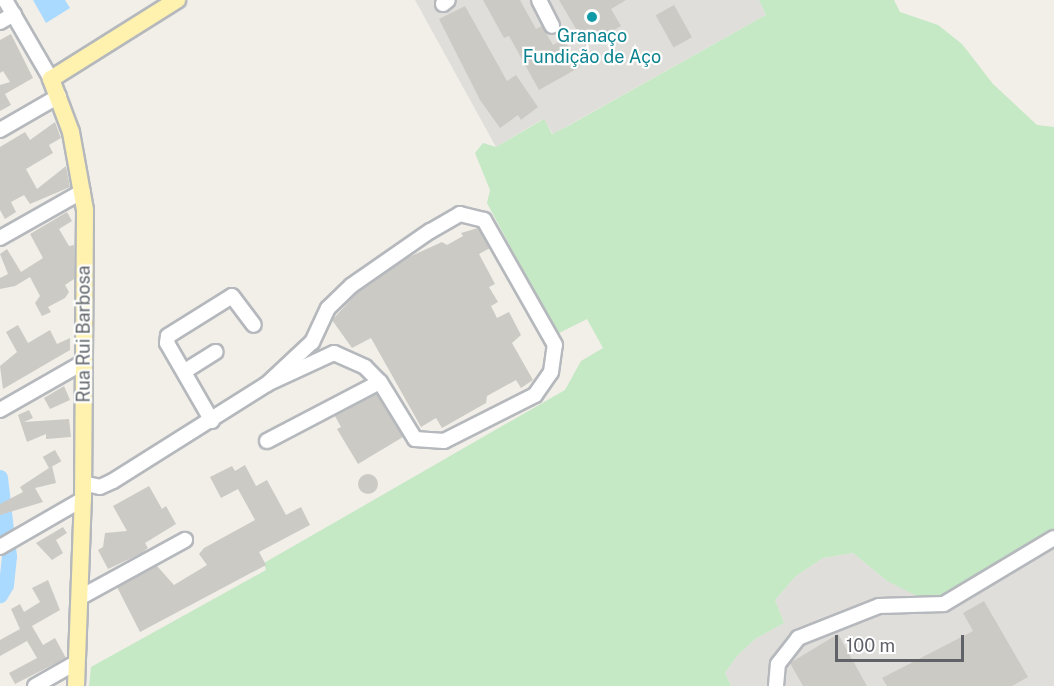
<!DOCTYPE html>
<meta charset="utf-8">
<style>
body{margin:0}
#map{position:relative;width:1054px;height:686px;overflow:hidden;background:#f1efe8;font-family:"Public Sans",sans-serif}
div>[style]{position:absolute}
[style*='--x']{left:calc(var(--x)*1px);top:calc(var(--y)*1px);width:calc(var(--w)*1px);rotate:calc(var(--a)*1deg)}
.industrial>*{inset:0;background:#e0deda}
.green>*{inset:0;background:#c5e8c5}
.water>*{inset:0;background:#aadaff}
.river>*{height:15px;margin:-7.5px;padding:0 7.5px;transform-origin:7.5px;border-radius:7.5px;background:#aadaff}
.building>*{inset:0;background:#cccac5;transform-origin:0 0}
.round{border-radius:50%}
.roads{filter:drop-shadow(2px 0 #b5b8bc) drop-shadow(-2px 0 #b5b8bc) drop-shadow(0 2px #b5b8bc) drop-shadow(0 -2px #b5b8bc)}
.minor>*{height:14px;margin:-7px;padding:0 7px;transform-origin:7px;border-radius:7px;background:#fff}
.major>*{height:16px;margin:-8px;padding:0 8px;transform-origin:8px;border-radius:8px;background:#fff2af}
.dots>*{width:16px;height:16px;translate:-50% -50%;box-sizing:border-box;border:3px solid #fff;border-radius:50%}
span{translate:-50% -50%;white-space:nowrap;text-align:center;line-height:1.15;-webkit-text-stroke:4.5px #fff;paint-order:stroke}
.culture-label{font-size:18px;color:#0d838f}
.street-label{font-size:18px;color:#5f6368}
.scale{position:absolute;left:835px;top:635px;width:129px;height:27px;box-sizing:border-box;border:3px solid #5f6368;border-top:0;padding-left:8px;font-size:18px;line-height:21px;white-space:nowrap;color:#5f6368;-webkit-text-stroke:4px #fff;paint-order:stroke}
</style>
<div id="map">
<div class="industrial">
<div style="clip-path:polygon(415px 0,759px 0,766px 15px,553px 134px,543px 119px,496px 147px)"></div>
<div style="clip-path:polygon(1054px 530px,1054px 686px,731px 686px,725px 673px,737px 656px,755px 639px,784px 623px,775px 600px,796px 576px,823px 558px,853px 553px,887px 581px,945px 597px)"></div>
</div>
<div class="green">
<div style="clip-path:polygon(759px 0,894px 0,900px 12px,938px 25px,962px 44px,993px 84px,1037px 125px,1054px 127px,1054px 530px,945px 597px,929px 602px,887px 581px,853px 553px,823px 558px,796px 576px,775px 600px,784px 623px,755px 639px,737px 656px,725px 673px,731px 686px,89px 686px,91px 667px,266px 570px,264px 563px,565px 390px,581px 361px,603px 348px,587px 319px,557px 334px,487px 203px,490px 190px,475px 153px,483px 143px,496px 147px,544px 119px,552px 134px,568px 126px,766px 15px)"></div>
</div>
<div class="water">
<div style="clip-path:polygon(33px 0,65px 0,70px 8px,46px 23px)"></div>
</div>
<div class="river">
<div style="--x:0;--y:477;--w:80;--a:83.5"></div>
<div style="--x:9;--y:556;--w:29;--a:96"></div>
<div style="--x:6;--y:585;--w:12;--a:121"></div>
</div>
<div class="building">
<div style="clip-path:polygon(483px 0,520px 0,536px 29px,542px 26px,553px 45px,564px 39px,580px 67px,539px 90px,509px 36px,504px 38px)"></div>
<div style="clip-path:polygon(559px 0,626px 0,611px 9px,621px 26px,586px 46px)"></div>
<div style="left:674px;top:5px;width:37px;height:21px;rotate:61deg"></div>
<div style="clip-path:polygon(465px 6px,507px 81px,516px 75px,538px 107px,521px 120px,518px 115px,500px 128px,480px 100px,439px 19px)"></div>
<div style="clip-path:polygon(11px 34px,33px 78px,5px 94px,11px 105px,0 111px,0 85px,10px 82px,3px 71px,0 73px,0 40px)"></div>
<div style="clip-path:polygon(55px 122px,61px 138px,49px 145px,53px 153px,26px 169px,37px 189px,66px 166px,70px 187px,30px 204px,24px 195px,11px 202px,16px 212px,5px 219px,0 210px,0 147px,25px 132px,30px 140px)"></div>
<div style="clip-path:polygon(67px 212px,72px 221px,59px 229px,69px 246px,74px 245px,74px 279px,65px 285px,69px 292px,65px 298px,48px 307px,51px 312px,42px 316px,35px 303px,40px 296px,30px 277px,15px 286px,0 289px,0 278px,8px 274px,0 254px,7px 249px,21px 272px,43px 258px,30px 234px)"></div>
<div style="clip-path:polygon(478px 228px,490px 248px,479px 254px,495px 284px,489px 287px,498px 302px,491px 306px,497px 318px,509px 312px,521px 335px,512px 343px,533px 380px,521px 388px,516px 380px,487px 396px,486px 403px,442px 428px,436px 418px,421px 427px,371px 338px,352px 348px,332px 320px,357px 293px,409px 257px,442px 242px,447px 245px,463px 236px,461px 233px)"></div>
<div style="clip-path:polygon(18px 325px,28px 343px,50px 330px,57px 344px,70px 338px,70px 350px,3px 389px,0 366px,17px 352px,6px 332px)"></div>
<div style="clip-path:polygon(64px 386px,70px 400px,50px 409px,44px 398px)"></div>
<div style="clip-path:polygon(377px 394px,403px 437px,358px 464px,337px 429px,341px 427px,335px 416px)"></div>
<div style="clip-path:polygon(29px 410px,33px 418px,24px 422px,69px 419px,71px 437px,46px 439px,46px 434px,27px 442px,18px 415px)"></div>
<div style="left:55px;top:450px;width:13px;height:14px;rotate:61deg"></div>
<div style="clip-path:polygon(245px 465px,256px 486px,267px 480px,286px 515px,301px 507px,310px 525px,259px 552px,266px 565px,140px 632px,117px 587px,157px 566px,174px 585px,207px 565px,199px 554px,204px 548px,255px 520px,238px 489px,221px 498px,210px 477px,232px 466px,235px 471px)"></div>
<div style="clip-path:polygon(52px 466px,56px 483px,35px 488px,43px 502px,0 515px,0 504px,23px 492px,20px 487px)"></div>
<div class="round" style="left:358px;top:474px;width:20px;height:20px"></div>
<div style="clip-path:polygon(149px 486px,162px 509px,166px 506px,176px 524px,145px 543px,148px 548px,142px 553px,108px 569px,98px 550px,103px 547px,105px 533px,127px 531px,113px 506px)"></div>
<div style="clip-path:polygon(63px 527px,67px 533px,56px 540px,63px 553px,52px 560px,36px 543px)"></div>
<div style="clip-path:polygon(48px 580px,60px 610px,32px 626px,43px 645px,55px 638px,66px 658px,15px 684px,9px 673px,37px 658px,27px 641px,0 656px,0 640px,20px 629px,11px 609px,20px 604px,24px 612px,40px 602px,32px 588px)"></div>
<div style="clip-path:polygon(984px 601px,1028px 677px,1012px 686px,887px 686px,882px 678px,973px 631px,963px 613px)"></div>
<div style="clip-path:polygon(838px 634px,867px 686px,803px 686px,790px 663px)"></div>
</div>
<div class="roads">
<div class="minor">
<div style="--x:5;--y:0;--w:91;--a:59.8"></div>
<div style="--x:539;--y:0;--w:29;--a:63"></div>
<div style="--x:443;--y:4;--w:6;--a:-39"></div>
<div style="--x:0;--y:22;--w:16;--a:-30"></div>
<div style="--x:0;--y:130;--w:68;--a:-30"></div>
<div style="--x:0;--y:238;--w:95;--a:-29.5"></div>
<div style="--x:185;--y:371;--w:36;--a:-32"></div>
<div style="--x:0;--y:410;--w:97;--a:-29.7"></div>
<div style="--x:212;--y:421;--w:90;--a:-120"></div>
<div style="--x:167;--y:343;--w:7;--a:-82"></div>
<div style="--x:168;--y:336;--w:75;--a:-32"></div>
<div style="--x:232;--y:296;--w:36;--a:53"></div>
<div style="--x:267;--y:441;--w:127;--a:-27.6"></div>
<div style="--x:83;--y:483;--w:17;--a:13"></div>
<div style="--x:100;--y:487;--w:14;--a:-25"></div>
<div style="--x:113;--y:481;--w:182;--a:-32.2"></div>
<div style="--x:267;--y:384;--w:74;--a:-24.8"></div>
<div style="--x:334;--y:353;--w:34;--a:24"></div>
<div style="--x:365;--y:367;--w:21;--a:45"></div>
<div style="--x:380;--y:382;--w:67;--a:58.4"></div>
<div style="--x:415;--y:439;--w:29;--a:4"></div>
<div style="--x:444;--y:441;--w:102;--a:-26.8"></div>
<div style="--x:535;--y:395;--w:28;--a:-55"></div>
<div style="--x:551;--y:372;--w:27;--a:-82"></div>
<div style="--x:555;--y:345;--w:144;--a:-119.6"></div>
<div style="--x:484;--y:220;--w:25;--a:-166"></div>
<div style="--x:460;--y:214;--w:34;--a:150"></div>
<div style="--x:430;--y:231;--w:96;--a:145.2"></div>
<div style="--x:351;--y:286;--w:32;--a:136"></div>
<div style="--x:328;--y:308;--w:38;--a:115"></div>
<div style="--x:312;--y:342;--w:62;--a:137"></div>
<div style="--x:0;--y:547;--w:96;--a:-30"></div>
<div style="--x:79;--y:598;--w:121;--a:-28.7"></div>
<div style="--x:35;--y:686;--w:48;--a:-29.7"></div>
<div style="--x:776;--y:686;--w:22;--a:-85"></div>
<div style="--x:778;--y:664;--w:33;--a:-52"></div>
<div style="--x:798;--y:638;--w:87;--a:-21.6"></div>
<div style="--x:879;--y:606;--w:65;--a:-1.8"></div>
<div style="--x:944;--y:604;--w:128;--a:-31"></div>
</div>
<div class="major">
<div style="--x:76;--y:686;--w:187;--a:-87.9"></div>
<div style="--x:83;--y:499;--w:289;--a:-89.6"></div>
<div style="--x:85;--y:210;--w:79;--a:-100.2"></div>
<div style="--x:71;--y:132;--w:57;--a:-110.7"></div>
<div style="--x:51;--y:79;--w:149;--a:-32.1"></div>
</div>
</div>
<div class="dots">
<div style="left:592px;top:17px;background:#0f9aa8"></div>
</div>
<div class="culture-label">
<span style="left:592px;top:47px">Granaço<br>Fundição de Aço</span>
</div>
<div class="street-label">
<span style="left:84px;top:334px;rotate:-90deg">Rua Rui Barbosa</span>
</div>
<div class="scale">100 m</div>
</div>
